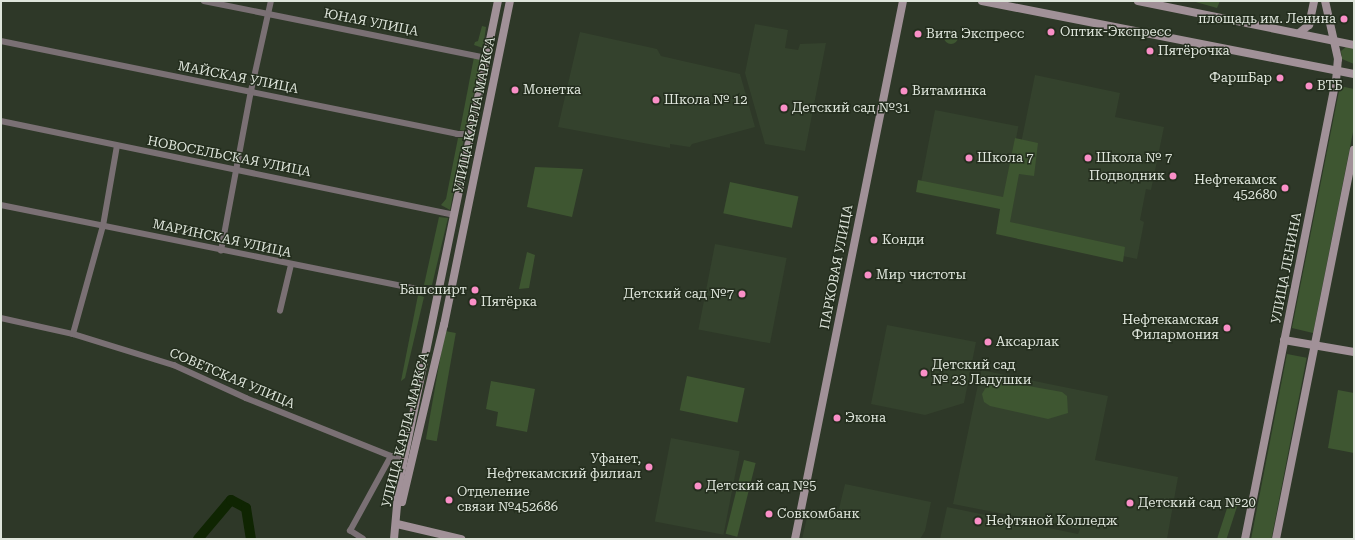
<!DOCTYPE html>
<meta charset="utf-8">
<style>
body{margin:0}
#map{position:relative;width:1355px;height:540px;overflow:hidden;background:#2e3828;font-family:"Roboto Serif",serif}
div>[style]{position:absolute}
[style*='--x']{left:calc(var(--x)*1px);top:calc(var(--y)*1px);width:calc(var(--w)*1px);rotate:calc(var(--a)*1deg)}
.built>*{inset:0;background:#34422d;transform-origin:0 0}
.green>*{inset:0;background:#3e5631;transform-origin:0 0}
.round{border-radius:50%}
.river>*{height:10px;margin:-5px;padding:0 5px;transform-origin:5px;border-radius:5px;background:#0f2502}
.minor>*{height:5.5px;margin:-2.75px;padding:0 2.75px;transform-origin:2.75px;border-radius:2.75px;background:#7a7074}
.secondary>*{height:8px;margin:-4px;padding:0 4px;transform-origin:4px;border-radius:4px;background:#a19198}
.dots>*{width:11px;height:11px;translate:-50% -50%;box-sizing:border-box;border:2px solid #242e1e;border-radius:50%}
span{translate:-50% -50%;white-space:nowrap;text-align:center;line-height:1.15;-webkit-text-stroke:3px #242e1e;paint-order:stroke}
.poi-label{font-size:13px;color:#dee5db}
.right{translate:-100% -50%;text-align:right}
.left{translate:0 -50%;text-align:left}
.street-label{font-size:13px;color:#dee5db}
.frame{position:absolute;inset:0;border:2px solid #dee5db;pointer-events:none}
</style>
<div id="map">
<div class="built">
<div style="clip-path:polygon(755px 24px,788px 30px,785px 48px,798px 50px,800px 44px,826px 43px,805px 151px,765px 144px,745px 73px)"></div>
<div style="clip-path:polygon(580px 32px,657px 49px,661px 56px,740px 74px,755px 127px,692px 144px,690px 147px,670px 144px,670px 148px,558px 127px)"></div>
<div style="clip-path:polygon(1035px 75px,1120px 93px,1115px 117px,1164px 127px,1151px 190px,1146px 189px,1140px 220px,1144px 222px,1137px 259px,1003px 231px)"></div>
<div style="left:935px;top:110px;width:85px;height:81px;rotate:11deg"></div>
<div style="left:715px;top:244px;width:73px;height:87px;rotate:11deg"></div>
<div style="clip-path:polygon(887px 325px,976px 342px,964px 403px,925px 415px,871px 404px)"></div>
<div style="clip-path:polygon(981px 370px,1108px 396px,1095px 460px,1178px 477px,1167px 539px,940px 539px,947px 507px,1078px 534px,1080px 529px,953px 504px)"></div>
<div style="left:671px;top:438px;width:70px;height:85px;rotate:11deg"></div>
<div style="clip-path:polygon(845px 484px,931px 502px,925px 531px,920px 539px,802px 539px,808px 513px,837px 517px)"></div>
</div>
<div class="green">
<div style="clip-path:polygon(1192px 1px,1220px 1px,1217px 8px)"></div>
<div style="clip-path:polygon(482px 26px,486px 27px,483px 48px,474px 45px,475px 42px,478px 41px)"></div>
<div class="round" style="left:944px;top:30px;width:14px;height:14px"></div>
<div style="clip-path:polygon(1347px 46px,1354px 46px,1354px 64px,1342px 59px,1341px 51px)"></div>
<div style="clip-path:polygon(474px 57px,482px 58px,465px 131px,460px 130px)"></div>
<div style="clip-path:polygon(1340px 86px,1354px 89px,1354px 127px,1313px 333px,1292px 328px)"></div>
<div style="clip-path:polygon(458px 138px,464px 138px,450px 210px,441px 205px,446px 199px)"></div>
<div style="clip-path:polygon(1015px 138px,1038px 143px,1034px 176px,1019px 174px,1010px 222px,1125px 247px,1123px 262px,996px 234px,1000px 209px,916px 192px,918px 180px,1003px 197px)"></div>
<div style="clip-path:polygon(535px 167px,583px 169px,572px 217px,527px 207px)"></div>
<div style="left:730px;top:182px;width:70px;height:32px;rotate:12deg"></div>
<div style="clip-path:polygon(439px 217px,448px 218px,432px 285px,424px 285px)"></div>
<div style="clip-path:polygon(527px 252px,535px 255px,529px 288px,519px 289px)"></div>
<div style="clip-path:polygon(418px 295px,424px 297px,405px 378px,401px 381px)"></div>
<div style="left:445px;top:331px;width:11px;height:110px;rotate:10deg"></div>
<div style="left:1287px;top:354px;width:20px;height:189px;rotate:11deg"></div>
<div style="left:687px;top:376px;width:59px;height:35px;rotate:12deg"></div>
<div style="clip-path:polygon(996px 380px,1062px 392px,1067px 396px,1068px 413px,1048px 419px,990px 406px,984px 402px,982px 394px,989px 382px)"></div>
<div style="clip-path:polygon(491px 381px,535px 389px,527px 432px,496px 426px,498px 412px,486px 409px)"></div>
<div style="clip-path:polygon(1338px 390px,1354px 393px,1354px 453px,1328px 448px)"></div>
<div style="left:744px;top:460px;width:12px;height:76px;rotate:14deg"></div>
<div style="left:1231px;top:496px;width:9px;height:44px;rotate:18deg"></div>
</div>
<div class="river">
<div style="--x:198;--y:539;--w:51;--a:-49.8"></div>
<div style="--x:231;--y:500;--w:17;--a:28"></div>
<div style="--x:246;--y:508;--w:31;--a:81"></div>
</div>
<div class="minor">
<div style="--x:204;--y:1;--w:289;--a:11.4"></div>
<div style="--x:1;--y:41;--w:465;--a:11.5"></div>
<div style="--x:457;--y:134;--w:15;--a:0"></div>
<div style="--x:1;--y:121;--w:462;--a:11.7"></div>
<div style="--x:1;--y:205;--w:447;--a:11.4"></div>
<div style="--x:221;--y:251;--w:163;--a:-79.4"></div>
<div style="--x:251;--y:91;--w:92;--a:-77.5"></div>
<div style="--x:280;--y:311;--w:47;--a:-76.6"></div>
<div style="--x:1;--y:318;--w:74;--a:12.5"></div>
<div style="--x:73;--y:334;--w:106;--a:17.1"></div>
<div style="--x:174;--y:365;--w:79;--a:24.6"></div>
<div style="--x:246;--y:398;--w:156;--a:21.8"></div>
<div style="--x:391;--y:456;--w:14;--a:4"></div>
<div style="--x:73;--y:334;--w:112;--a:-74.5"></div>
<div style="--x:103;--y:226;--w:81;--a:-80.1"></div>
<div style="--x:363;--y:539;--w:15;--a:-148"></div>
<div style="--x:350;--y:531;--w:85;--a:-61.3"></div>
</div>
<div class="secondary">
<div style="--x:982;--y:1;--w:379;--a:11.1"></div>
<div style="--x:1138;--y:1;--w:220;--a:11.5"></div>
<div style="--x:1299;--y:33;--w:13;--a:-39"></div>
<div style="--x:1309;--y:25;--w:25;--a:-78"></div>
<div style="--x:1284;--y:340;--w:71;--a:9.7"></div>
<div style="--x:402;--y:502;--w:182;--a:-76.7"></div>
<div style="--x:444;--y:325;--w:331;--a:-78.5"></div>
<div style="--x:397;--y:524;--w:66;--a:13.2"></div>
<div style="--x:394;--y:539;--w:56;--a:-84.9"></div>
<div style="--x:399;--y:483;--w:492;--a:-78.4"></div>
<div style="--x:795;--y:539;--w:549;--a:-78.65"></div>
<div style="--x:1245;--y:539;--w:467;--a:-78.8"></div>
<div style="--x:1336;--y:81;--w:22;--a:-85"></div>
<div style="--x:1338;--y:59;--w:59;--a:-102.6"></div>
<div style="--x:1276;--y:539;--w:397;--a:-78.7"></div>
</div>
<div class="dots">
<div style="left:1344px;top:19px;background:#fa8fc7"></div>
<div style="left:1051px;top:32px;background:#fa8fc7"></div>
<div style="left:918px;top:34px;background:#fa8fc7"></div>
<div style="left:1150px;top:51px;background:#fa8fc7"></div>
<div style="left:1280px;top:78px;background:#fa8fc7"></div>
<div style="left:1309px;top:86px;background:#fa8fc7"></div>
<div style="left:515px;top:90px;background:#fa8fc7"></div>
<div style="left:904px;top:91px;background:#fa8fc7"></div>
<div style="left:656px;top:100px;background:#fa8fc7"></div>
<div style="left:784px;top:108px;background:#fa8fc7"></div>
<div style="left:969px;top:158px;background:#fa8fc7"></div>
<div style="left:1088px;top:158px;background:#fa8fc7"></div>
<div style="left:1173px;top:176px;background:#fa8fc7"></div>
<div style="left:1285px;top:188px;background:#fa8fc7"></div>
<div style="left:874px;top:240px;background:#fa8fc7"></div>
<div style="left:868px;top:275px;background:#fa8fc7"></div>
<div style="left:475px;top:290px;background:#fa8fc7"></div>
<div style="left:742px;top:294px;background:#fa8fc7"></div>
<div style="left:473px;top:302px;background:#fa8fc7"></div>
<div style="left:1227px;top:328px;background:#fa8fc7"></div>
<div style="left:988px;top:342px;background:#fa8fc7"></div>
<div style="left:924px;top:373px;background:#fa8fc7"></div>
<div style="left:837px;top:418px;background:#fa8fc7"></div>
<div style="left:649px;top:467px;background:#fa8fc7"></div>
<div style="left:698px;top:486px;background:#fa8fc7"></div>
<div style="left:449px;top:500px;background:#fa8fc7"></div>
<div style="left:1130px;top:503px;background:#fa8fc7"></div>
<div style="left:769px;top:514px;background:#fa8fc7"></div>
<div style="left:978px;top:521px;background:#fa8fc7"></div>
</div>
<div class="poi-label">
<span class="right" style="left:1336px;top:19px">площадь им. Ленина</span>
<span class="left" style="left:1060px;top:32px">Оптик-Экспресс</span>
<span class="left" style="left:926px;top:34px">Вита Экспресс</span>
<span class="left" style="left:1158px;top:51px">Пятёрочка</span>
<span class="right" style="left:1272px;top:78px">ФаршБар</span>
<span class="left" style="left:1317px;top:86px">ВТБ</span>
<span class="left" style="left:523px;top:90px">Монетка</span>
<span class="left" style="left:912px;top:91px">Витаминка</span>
<span class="left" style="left:664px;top:100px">Школа № 12</span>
<span class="left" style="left:792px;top:108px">Детский сад №31</span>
<span class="left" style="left:977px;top:158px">Школа 7</span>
<span class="left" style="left:1096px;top:158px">Школа № 7</span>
<span class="right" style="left:1165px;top:176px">Подводник</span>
<span class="right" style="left:1277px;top:188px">Нефтекамск<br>452680</span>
<span class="left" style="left:882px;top:240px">Конди</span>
<span class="left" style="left:876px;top:275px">Мир чистоты</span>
<span class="right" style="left:467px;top:290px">Башспирт</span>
<span class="right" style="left:734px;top:294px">Детский сад №7</span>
<span class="left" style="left:481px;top:302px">Пятёрка</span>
<span class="right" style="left:1219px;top:328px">Нефтекамская<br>Филармония</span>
<span class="left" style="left:996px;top:342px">Аксарлак</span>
<span class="left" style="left:932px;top:373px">Детский сад<br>№ 23 Ладушки</span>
<span class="left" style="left:845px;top:418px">Экона</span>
<span class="right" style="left:641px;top:467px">Уфанет,<br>Нефтекамский филиал</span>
<span class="left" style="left:706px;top:486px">Детский сад №5</span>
<span class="left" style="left:457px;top:500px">Отделение<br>связи №452686</span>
<span class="left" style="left:1138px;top:503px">Детский сад №20</span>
<span class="left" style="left:777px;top:514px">Совкомбанк</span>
<span class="left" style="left:986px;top:521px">Нефтяной Колледж</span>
</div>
<div class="street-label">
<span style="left:371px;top:23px;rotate:11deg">ЮНАЯ УЛИЦА</span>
<span style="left:238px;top:78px;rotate:11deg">МАЙСКАЯ УЛИЦА</span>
<span style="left:475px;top:115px;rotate:-78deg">УЛИЦА КАРЛА МАРКСА</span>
<span style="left:229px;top:157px;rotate:11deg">НОВОСЕЛЬСКАЯ УЛИЦА</span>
<span style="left:222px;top:239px;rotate:12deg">МАРИНСКАЯ УЛИЦА</span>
<span style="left:837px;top:267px;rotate:-79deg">ПАРКОВАЯ УЛИЦА</span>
<span style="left:1287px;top:268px;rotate:-79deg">УЛИЦА ЛЕНИНА</span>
<span style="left:232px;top:379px;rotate:23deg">СОВЕТСКАЯ УЛИЦА</span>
<span style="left:406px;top:430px;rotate:-76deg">УЛИЦА КАРЛА МАРКСА</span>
</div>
<div class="frame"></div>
</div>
